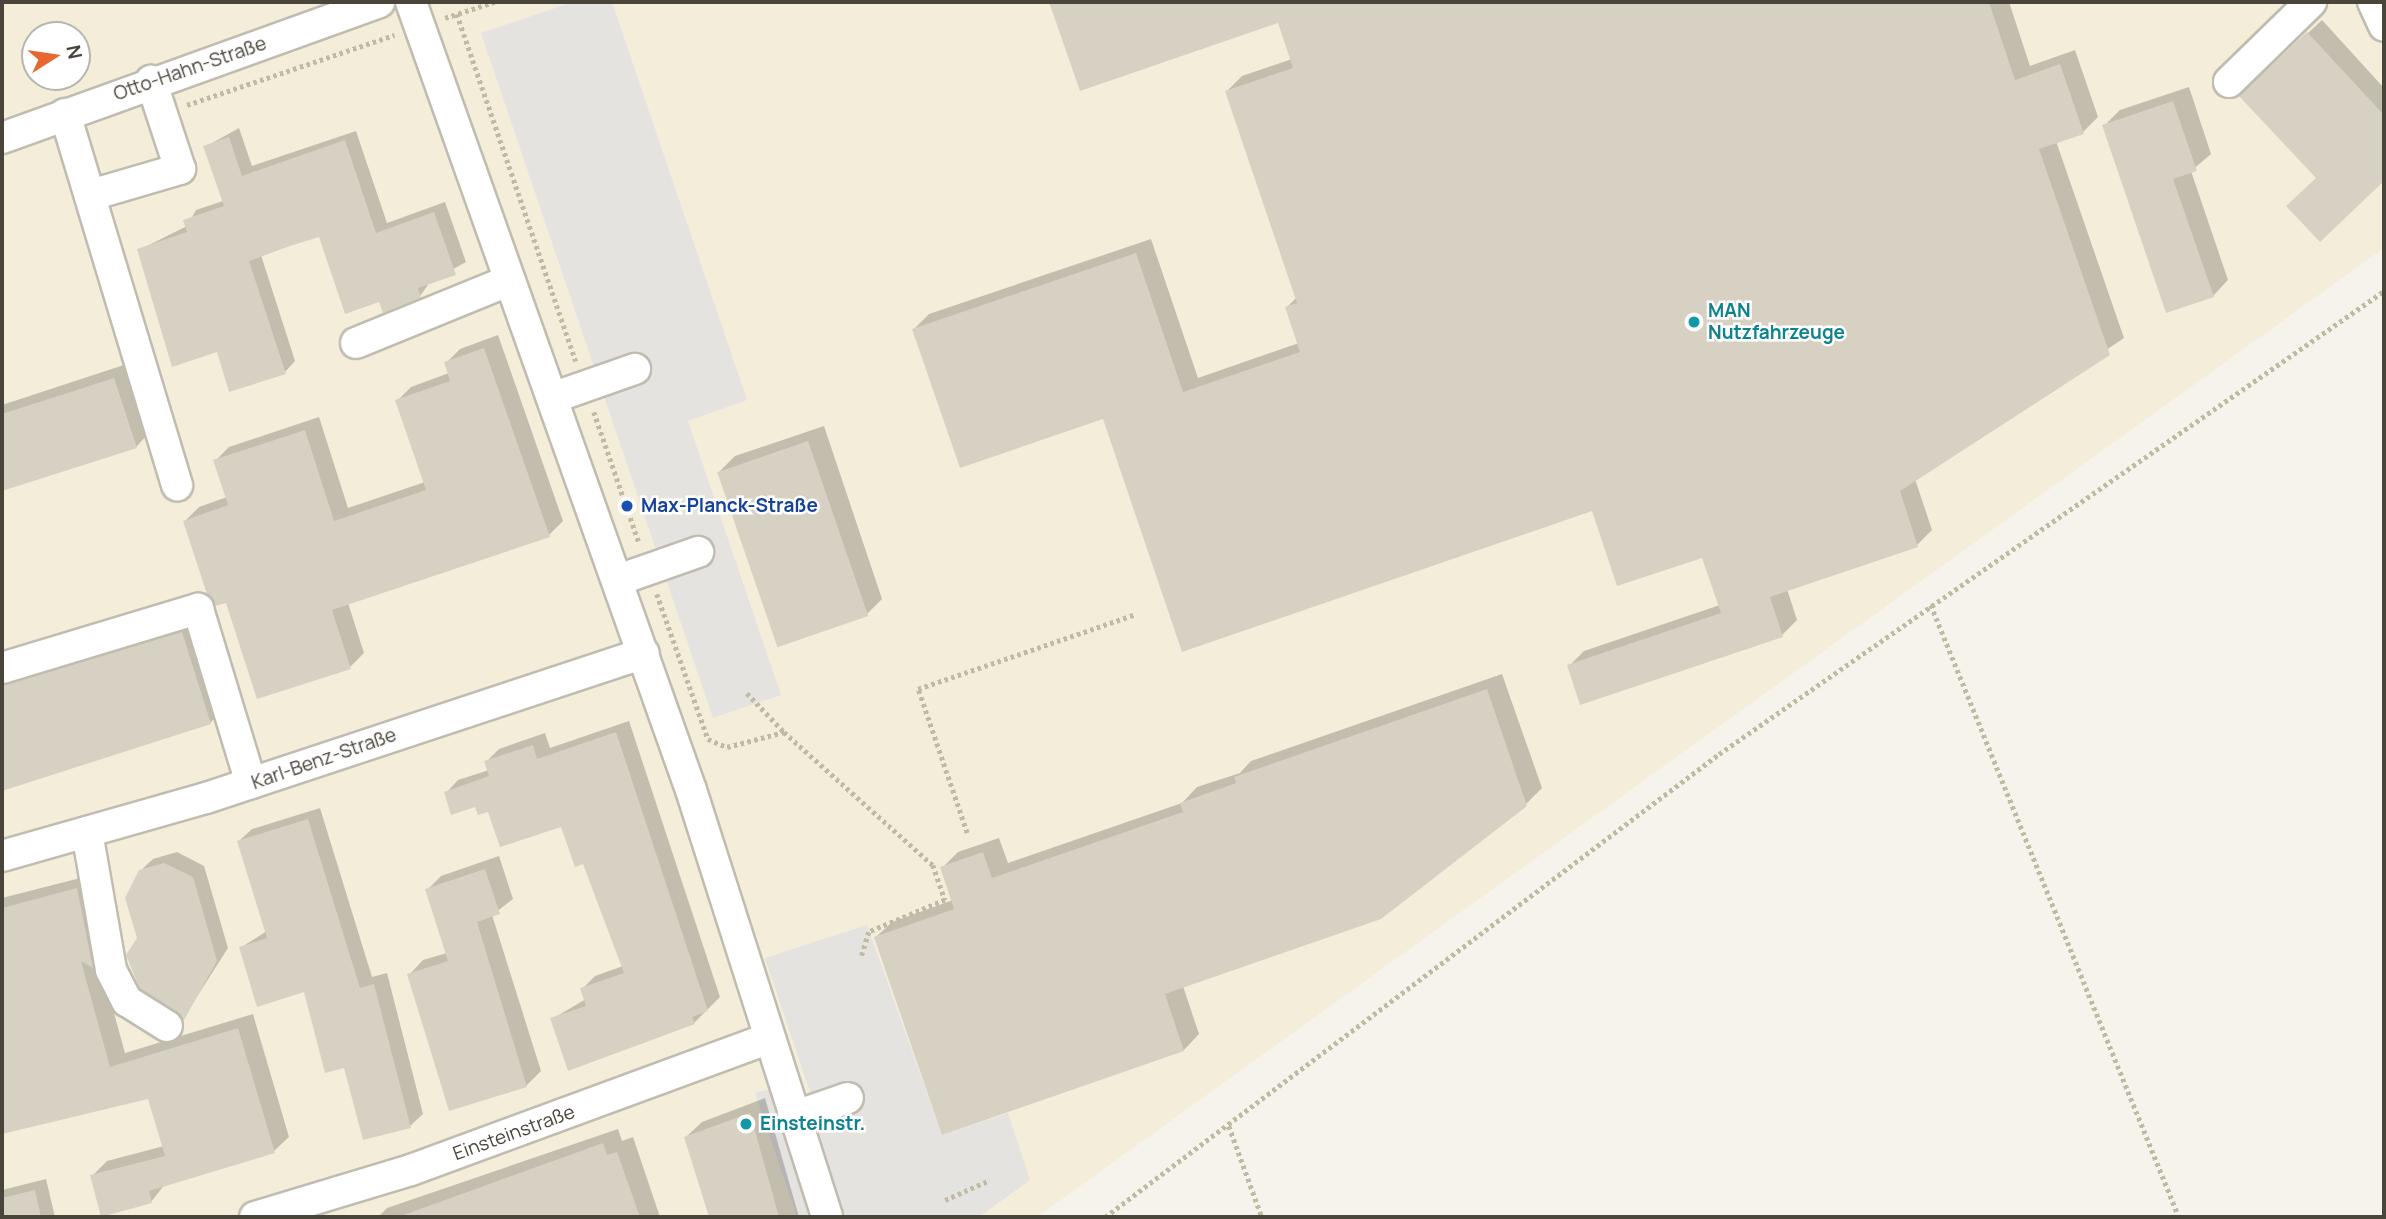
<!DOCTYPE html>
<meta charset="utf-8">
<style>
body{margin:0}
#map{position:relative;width:2386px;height:1219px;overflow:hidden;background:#f5f3ec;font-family:Manrope,sans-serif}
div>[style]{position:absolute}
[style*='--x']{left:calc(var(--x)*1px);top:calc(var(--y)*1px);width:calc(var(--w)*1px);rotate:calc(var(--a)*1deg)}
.commercial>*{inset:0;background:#f4edda}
.parking>*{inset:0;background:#e4e3e0}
.shadow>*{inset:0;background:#0003}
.building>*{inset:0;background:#d6d1c2;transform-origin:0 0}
.path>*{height:4.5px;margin-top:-2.25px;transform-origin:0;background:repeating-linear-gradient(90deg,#c0baa2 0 3.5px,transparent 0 7px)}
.roads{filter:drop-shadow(2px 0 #c0bcaf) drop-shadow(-2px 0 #c0bcaf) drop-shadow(0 2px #c0bcaf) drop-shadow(0 -2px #c0bcaf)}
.minor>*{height:30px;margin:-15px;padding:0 15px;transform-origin:15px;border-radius:15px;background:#fff}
.dots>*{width:19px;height:19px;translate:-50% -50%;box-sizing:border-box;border:4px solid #fff;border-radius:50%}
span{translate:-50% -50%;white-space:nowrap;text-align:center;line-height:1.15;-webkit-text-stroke:5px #fff;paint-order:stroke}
.street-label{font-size:19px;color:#49453a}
.culture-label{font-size:19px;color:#0d838f;font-weight:700}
.left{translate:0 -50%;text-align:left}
.transit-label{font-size:19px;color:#164399;font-weight:700}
.frame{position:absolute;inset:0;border:4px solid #49453a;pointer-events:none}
.north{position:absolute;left:21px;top:21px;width:70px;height:70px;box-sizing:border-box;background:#fff;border:2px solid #b6b5b0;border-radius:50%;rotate:78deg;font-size:19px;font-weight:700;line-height:28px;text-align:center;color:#49453a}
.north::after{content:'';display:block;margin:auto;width:24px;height:32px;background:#e86630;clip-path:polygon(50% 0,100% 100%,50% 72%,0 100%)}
</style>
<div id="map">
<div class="commercial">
<div style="clip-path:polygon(evenodd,2px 2px,2384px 2px,2384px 248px,1037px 1217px,2px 1217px,2px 2px,35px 35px,77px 35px,77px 77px,35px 77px,35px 35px)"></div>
</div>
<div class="parking">
<div style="clip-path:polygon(573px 2px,612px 2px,747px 400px,688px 421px,781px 695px,713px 718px,481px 33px)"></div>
<div style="clip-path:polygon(867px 925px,942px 1135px,1008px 1113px,1030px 1180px,979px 1217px,797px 1217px,755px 1093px,783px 1086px,819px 1119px,765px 958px)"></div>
</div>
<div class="shadow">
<div style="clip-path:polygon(1051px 2px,2009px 2px,2030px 66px,2075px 50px,2098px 117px,2083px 132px,2056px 141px,2124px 338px,1915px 479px,1932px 530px,1917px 545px,1787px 589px,1797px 620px,1782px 635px,1581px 703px,1569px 666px,1584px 651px,1720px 605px,1703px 556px,1593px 509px,1104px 417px,914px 329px,929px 314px,1151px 239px,1198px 378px,1299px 343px,1287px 307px,1297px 297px,1227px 91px,1242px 76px,1292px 59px,1279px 21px,1081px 89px)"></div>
<div style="clip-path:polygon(2322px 20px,2384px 88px,2384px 179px,2320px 239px,2318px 178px,2255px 83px)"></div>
<div style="clip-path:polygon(2189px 87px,2211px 154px,2191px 171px,2228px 280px,2213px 296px,2104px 126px,2120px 110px)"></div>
<div style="clip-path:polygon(239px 128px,252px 166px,356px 131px,387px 223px,445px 202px,466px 262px,430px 282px,420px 296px,320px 235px,261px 255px,295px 361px,285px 372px,218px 350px,139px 250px,187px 226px,196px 210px,223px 201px,205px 147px)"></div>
<div style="clip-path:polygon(498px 335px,563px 521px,549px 535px,348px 603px,364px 653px,350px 667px,227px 600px,185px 521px,199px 507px,227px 497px,215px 461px,229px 447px,319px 417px,348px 508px,425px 482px,397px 401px,411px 387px,449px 373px,446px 363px,460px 349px)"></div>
<div style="clip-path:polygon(130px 363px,151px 431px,136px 447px,2px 490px,2px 405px)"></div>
<div style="clip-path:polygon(824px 426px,882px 599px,866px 615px,719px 472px,735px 456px)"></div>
<div style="clip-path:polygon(197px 618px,226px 707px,210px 723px,2px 789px,2px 676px)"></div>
<div style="clip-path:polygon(1502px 674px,1542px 788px,1526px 804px,1183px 986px,1199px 1034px,1184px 1050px,876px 937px,892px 922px,953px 900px,942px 868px,958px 852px,999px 838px,1008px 863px,1182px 803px,1197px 787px,1240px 773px,1251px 761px)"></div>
<div style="clip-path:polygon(629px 721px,720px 997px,694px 1023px,552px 1019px,586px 999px,582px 989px,595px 976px,623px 966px,584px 861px,562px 825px,446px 793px,458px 780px,489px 770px,486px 762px,499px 749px,545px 733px,550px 748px)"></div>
<div style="clip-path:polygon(320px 808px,372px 977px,387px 973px,423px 1114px,410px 1126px,346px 1066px,305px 990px,240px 948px,267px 931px,239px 841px,252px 829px)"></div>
<div style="clip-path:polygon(177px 852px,204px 866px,228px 948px,184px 1017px,140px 871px,153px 859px)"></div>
<div style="clip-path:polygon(499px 856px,513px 899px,492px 915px,541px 1071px,527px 1085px,450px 1109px,409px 975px,423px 960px,447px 953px,427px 890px,441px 876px)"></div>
<div style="clip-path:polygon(92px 875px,99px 959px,125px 1053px,253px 1014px,289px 1137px,274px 1151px,165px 1184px,151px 1202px,92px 1176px,107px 1161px,164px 1146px,149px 1097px,4px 1132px,2px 1121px,2px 898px)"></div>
<div style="clip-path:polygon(765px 1098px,799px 1217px,711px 1217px,686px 1137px,702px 1122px)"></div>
<div style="clip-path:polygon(618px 1129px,622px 1141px,633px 1137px,660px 1217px,378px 1217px,387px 1208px)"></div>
<div style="clip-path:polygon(46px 1179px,55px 1217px,2px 1217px,2px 1190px)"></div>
</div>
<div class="building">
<div style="clip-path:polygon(1049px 2px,1989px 2px,2015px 80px,2060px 64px,2084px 134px,2039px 149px,2110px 355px,1900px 491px,1918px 547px,1770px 597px,1783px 637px,1580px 705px,1567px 665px,1721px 613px,1702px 558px,1617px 586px,1592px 511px,1182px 652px,1103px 419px,960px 468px,912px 329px,1136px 253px,1183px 392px,1300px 352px,1285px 307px,1297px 303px,1225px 91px,1293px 68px,1278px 23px,1080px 91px)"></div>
<div style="clip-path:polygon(2307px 32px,2384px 115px,2384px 181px,2320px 242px,2286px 206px,2316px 178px,2239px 96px)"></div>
<div style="clip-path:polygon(2173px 101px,2197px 171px,2173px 179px,2214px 297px,2166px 313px,2102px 125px)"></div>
<div style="clip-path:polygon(229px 137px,242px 176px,345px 140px,376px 233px,434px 212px,456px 275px,418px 288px,421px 298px,383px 313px,379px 302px,345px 314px,319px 237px,290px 246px,249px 261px,286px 374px,229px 392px,217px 352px,172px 367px,137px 249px,187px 232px,183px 220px,224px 206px,203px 146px)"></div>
<div style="clip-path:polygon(484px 348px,550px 537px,332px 610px,351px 669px,257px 699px,226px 603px,215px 606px,207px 594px,183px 521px,228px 505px,213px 460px,305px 430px,334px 521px,426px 490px,395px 400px,450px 381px,444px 362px)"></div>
<div style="clip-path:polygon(114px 378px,137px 448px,2px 491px,2px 414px)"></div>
<div style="left:808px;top:441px;width:185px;height:96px;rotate:71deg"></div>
<div style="clip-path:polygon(182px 632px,211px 724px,2px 791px,2px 685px)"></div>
<div style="clip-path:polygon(1487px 689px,1527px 806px,1381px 919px,1165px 994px,1184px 1051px,942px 1135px,874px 937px,954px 909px,940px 867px,983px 852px,992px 878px,1183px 812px,1180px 803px,1236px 783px,1234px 777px)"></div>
<div style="clip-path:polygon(616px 732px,708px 1011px,692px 1017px,695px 1024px,568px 1071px,550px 1018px,586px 1006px,580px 988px,624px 973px,583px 864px,575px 867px,561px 827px,500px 847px,488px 812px,478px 815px,475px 807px,451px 815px,444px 792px,489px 776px,484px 761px,533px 745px,537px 759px)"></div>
<div style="clip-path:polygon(308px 819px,360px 988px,374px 984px,411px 1128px,363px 1140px,344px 1068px,325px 1073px,304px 992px,257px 1007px,239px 947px,267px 938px,237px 841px)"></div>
<div style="clip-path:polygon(164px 863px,193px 877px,217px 961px,184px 1020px,140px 989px,126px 955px,137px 938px,125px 898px,139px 870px)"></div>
<div style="clip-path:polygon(485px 869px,500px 914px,477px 922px,527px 1087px,449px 1111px,407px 974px,448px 961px,425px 889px)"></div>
<div style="clip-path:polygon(77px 888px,93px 968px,81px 961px,110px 1067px,238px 1028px,275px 1153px,149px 1191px,152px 1203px,101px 1217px,90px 1175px,165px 1156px,148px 1099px,2px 1134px,2px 908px)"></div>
<div style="clip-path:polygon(750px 1113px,779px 1217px,709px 1217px,684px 1137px)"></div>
<div style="clip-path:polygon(603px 1143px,607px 1155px,617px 1152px,640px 1217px,398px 1217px)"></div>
<div style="clip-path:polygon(35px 1190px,41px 1217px,2px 1217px,2px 1198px)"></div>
</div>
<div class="path">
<div style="--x:457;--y:14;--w:367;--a:71.1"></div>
<div style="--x:445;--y:18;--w:52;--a:-18.1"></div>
<div style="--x:187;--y:105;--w:219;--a:-18.7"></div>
<div style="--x:594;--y:412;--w:139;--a:71"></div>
<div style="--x:657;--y:594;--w:154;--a:70.6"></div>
<div style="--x:708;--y:739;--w:21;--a:23"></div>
<div style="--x:727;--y:747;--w:59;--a:-14.7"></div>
<div style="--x:784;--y:732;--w:200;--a:41.8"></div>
<div style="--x:933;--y:865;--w:37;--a:71"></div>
<div style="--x:945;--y:900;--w:82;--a:157.2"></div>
<div style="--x:869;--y:932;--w:27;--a:107"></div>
<div style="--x:1931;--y:605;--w:660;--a:67.94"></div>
<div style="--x:747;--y:693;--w:54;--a:46.5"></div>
<div style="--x:967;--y:833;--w:152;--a:-108.8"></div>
<div style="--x:918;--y:689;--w:231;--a:-19"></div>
<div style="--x:1229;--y:1126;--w:97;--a:70.1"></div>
<div style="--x:945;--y:1200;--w:49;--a:-24"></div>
<div style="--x:1105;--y:1217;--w:769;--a:-37.02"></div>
<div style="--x:1719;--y:754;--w:810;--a:-34.85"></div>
</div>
<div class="roads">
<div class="minor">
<div style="--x:411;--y:2;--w:836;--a:70.44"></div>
<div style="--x:691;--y:790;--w:448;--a:72.3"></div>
<div style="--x:2373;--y:2;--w:26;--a:65"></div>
<div style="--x:2229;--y:82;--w:115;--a:-44.3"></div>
<div style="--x:65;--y:114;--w:388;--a:73.2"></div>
<div style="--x:2;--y:138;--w:401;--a:-19.8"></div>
<div style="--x:91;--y:195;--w:93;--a:-16.3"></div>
<div style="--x:180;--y:169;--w:93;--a:-108.2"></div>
<div style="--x:356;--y:343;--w:166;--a:-22.2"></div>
<div style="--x:552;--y:398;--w:88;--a:-19.3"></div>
<div style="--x:618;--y:580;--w:85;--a:-19.3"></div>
<div style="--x:2;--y:668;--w:205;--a:-16.8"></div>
<div style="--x:198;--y:609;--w:182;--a:73.1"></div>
<div style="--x:87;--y:832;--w:140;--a:80.1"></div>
<div style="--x:111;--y:970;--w:35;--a:63"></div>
<div style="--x:127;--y:1001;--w:47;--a:32"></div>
<div style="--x:2;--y:856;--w:212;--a:-15.9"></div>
<div style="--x:206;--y:798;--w:461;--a:-18.3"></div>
<div style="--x:793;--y:1117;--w:58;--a:-19.1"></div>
<div style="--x:255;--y:1217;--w:163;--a:-16.8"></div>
<div style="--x:411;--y:1170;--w:382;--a:-20.2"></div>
</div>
</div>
<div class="dots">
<div style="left:1694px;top:322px;background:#0f9aa8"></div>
<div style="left:627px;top:506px;background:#1a4fb4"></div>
<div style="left:746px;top:1124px;background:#0f9aa8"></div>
</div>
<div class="street-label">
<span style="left:190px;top:69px;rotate:-19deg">Otto-Hahn-Straße</span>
<span style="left:324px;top:759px;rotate:-19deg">Karl-Benz-Straße</span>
<span style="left:514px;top:1133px;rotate:-20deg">Einsteinstraße</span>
</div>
<div class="culture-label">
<span class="left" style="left:1708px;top:322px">MAN<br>Nutzfahrzeuge</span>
<span class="left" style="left:760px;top:1124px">Einsteinstr.</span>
</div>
<div class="transit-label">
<span class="left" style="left:641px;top:506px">Max-Planck-Straße</span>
</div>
<div class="frame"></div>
<div class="north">N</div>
</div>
